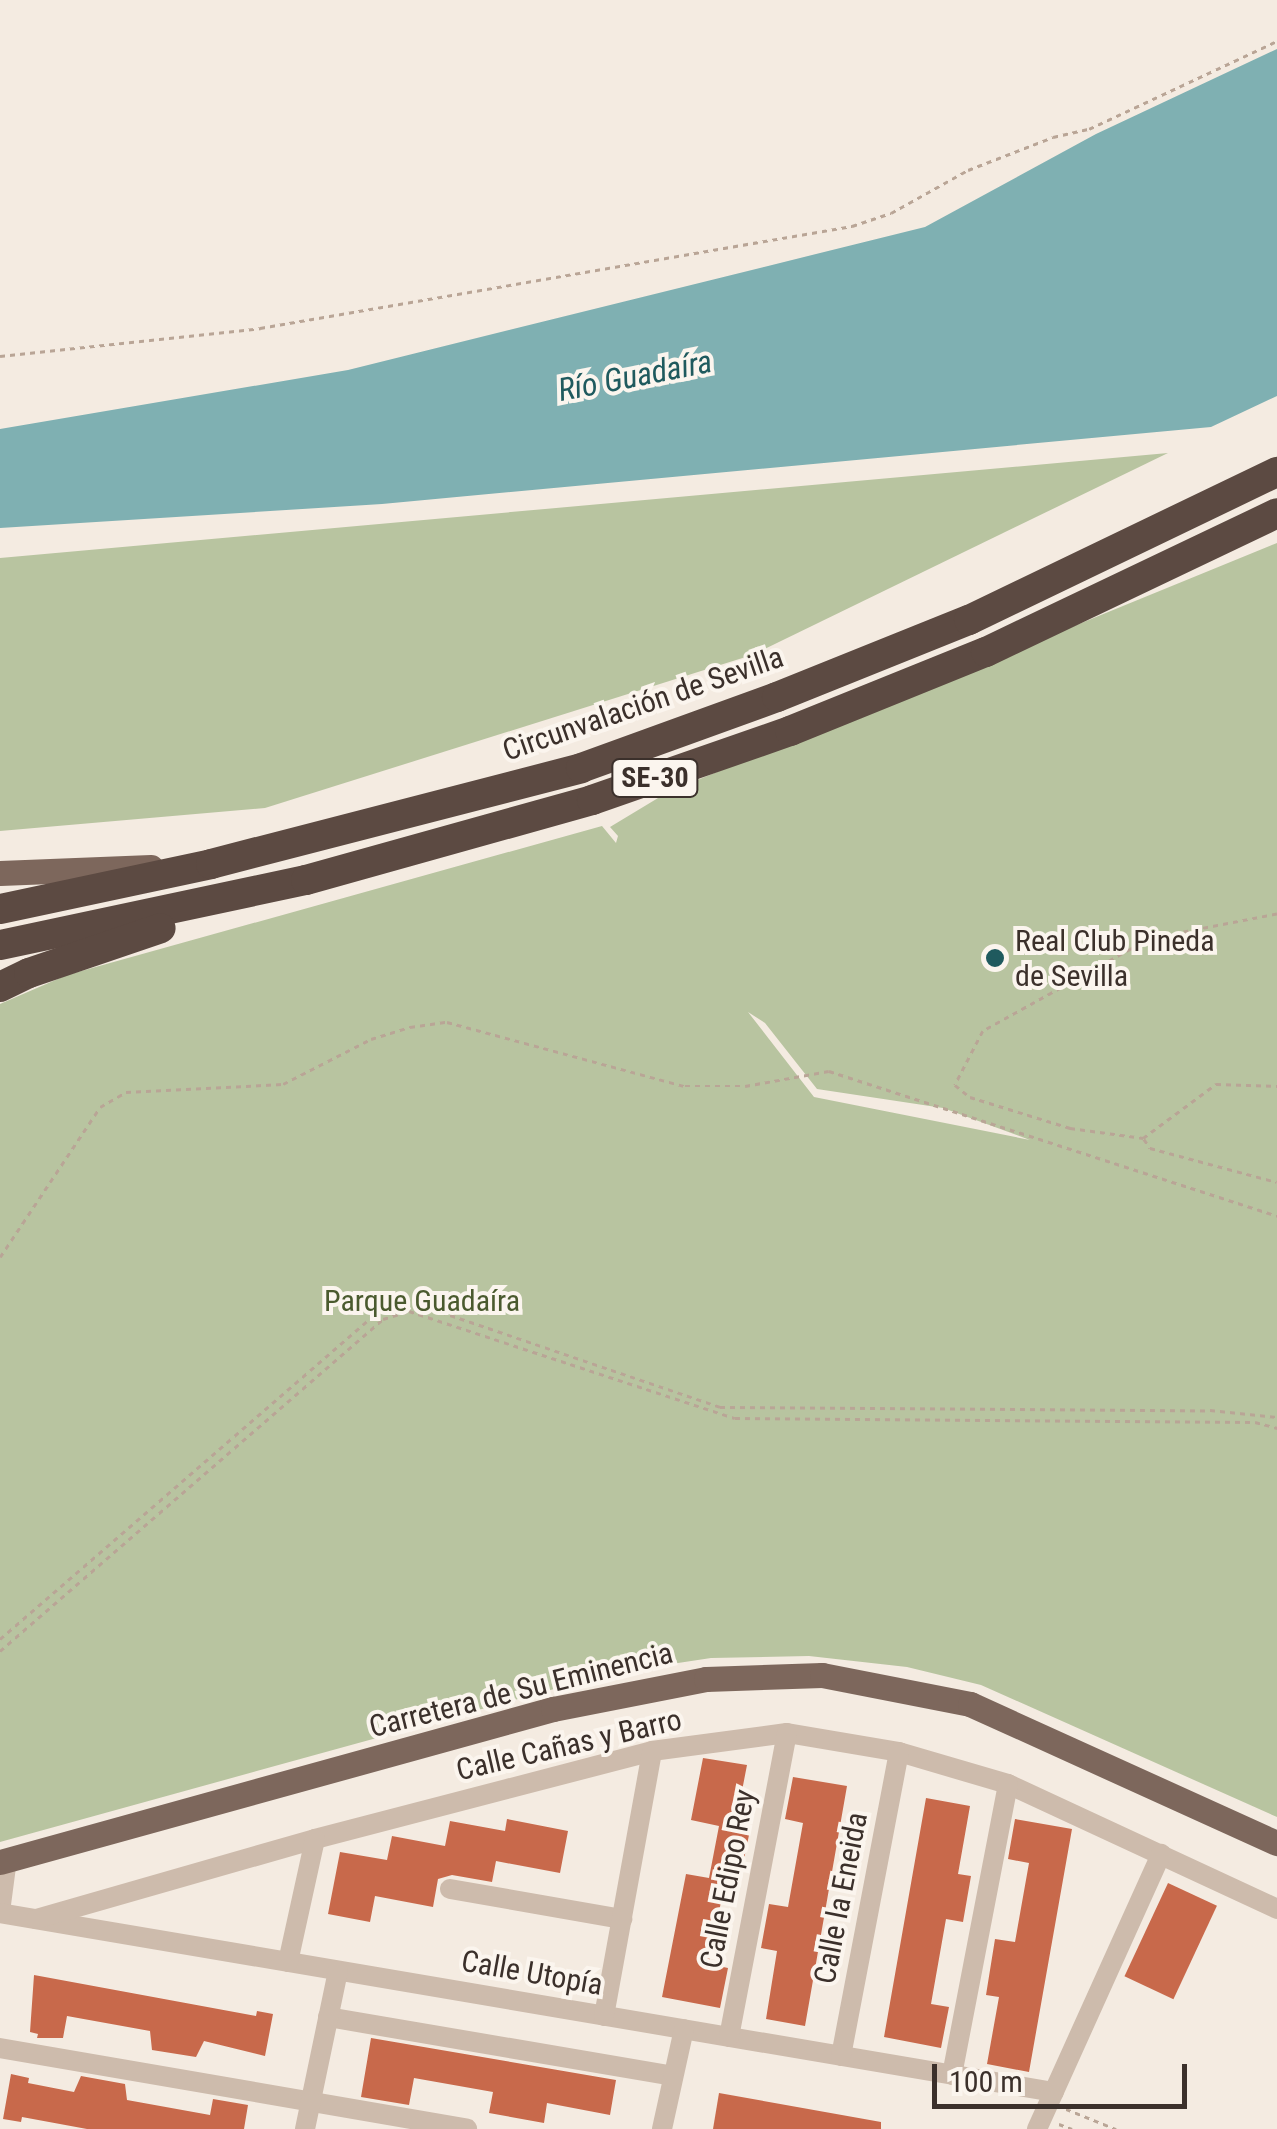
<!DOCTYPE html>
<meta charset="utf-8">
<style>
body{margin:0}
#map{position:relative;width:1277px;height:2129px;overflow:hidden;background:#f4ebe1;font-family:"Roboto Condensed",sans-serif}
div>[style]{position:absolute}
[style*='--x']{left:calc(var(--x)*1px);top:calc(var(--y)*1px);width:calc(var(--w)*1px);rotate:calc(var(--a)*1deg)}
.green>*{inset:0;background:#b8c4a0}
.water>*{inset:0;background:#7fb0b2}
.building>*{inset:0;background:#c8694b;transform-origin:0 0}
.path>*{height:2.5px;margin-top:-1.25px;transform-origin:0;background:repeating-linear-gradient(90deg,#b9a596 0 5px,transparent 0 10px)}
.street>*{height:20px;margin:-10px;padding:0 10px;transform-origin:10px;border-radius:10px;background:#cdbbac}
.primary>*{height:25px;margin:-12.5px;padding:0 12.5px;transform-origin:12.5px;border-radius:12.5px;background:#7d675c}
.highway>*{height:30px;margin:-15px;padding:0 15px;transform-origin:15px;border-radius:15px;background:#5c4a42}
.dots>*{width:28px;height:28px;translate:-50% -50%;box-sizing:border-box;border:5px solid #fbf5ee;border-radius:50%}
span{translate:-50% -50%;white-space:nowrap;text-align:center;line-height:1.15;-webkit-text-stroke:8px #fbf5ee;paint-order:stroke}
.shield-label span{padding:2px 8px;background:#fbf5ee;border:2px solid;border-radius:8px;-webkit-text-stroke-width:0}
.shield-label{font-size:28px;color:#3b302b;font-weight:700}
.street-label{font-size:30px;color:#3b302b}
.poi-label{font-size:30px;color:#3b302b}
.left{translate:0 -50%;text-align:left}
.park-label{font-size:30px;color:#4a5a2e}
.water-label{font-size:32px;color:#1f5a5e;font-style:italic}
.scale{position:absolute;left:932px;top:2064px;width:255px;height:45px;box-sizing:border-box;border:5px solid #3b302b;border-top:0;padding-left:12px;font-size:30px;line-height:35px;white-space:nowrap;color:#3b302b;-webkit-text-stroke:8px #fbf5ee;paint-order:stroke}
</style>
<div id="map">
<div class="green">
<div style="clip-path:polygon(1168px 453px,752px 655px,265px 808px,0 831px,0 558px)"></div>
<div style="clip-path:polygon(evenodd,1277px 543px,1277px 1817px,981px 1685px,907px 1667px,809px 1656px,711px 1658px,612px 1673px,0 1842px,0 1004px,67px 975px,602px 826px,616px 843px,618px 836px,610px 827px,668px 792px,1277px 543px,748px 1012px,765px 1023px,817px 1089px,943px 1108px,1030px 1140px,814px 1097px,748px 1012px)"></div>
</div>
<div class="water">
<div style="clip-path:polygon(1277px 49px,1277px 396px,1211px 427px,382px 504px,0 528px,0 429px,348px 370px,925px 227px,1096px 134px)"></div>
</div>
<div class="building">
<div style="clip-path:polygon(703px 1758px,747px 1765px,734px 1832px,749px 1835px,739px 1884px,725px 1881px,709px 1964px,728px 1968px,720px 2008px,662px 1997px,686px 1874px,709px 1878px,719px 1826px,691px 1820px)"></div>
<div style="clip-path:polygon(793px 1777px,847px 1786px,805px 2026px,766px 2019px,777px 1951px,761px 1948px,769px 1904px,788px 1907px,803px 1823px,785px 1819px)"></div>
<div style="clip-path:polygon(926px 1798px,970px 1806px,958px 1874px,971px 1876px,963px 1922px,946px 1919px,931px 2004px,949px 2007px,941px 2048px,884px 2037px)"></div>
<div style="clip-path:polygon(507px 1819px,568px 1831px,560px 1873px,496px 1861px,492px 1882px,452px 1875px,438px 1879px,433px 1907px,375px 1896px,370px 1922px,328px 1914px,340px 1852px,387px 1860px,392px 1836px,445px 1846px,450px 1821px,505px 1831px)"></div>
<div style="clip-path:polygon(1015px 1819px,1072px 1829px,1029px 2072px,987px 2064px,999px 1997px,986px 1995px,995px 1939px,1015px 1942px,1029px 1863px,1008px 1859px)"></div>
<div style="left:1168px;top:1883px;width:54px;height:103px;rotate:25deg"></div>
<div style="clip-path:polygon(34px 1975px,256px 2016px,257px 2011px,273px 2014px,265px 2056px,204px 2041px,196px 2057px,152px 2050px,150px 2031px,67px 2016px,63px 2038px,37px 2038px,38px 2034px,30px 2032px)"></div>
<div style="clip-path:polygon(371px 2038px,616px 2080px,610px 2115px,547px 2103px,544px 2123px,489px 2113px,493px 2092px,414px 2078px,409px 2105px,361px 2097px)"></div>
<div style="clip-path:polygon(11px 2074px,29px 2078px,28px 2083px,74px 2092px,81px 2076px,125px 2084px,127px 2100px,210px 2115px,213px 2099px,248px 2105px,244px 2129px,87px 2129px,22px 2117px,21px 2122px,3px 2119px)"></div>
<div style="clip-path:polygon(719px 2093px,881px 2122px,881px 2129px,713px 2129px)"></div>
</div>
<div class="path">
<div style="--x:0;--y:356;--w:262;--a:-6.1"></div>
<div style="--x:260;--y:328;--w:601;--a:-9.78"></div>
<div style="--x:852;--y:226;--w:41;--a:-18.4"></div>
<div style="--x:891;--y:213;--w:88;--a:-29.2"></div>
<div style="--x:968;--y:170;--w:91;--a:-21.2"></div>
<div style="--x:1053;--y:137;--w:37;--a:-13"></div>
<div style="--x:1089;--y:129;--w:208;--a:-25.1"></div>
<div style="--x:1277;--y:914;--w:116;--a:169.1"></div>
<div style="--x:1163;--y:936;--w:35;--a:158"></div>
<div style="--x:1131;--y:949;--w:169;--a:151"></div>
<div style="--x:983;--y:1031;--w:61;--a:117.4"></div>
<div style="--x:955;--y:1085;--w:19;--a:39"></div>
<div style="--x:970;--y:1097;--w:105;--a:17.2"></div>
<div style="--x:1070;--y:1128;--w:74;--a:7.8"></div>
<div style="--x:1143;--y:1138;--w:91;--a:-36.5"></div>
<div style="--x:1216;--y:1084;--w:61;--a:1.9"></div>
<div style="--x:1144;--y:1139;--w:11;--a:56"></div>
<div style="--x:1150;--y:1148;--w:131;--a:15"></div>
<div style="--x:0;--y:1257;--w:180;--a:-56.3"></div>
<div style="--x:100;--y:1107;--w:30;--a:-30"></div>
<div style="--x:126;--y:1092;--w:157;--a:-2.9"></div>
<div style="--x:283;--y:1084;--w:99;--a:-27.1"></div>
<div style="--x:371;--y:1039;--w:41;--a:-17.1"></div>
<div style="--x:410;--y:1027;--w:37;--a:-8"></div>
<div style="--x:447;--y:1022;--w:246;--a:15.1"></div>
<div style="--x:685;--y:1086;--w:60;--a:0"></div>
<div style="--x:745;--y:1086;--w:85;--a:-10.1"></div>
<div style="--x:829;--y:1071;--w:471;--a:17.9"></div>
<div style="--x:0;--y:1639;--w:496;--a:-40.9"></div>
<div style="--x:375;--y:1314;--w:32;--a:-28"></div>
<div style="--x:403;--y:1299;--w:335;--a:18.8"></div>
<div style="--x:720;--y:1407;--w:490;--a:0.4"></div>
<div style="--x:1210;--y:1410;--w:67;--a:6"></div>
<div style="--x:0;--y:1651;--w:507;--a:-40.92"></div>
<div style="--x:383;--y:1319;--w:27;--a:-17"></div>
<div style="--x:409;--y:1311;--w:343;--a:18.2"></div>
<div style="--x:735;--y:1418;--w:520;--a:0.44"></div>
<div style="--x:1255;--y:1422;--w:23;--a:15"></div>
<div style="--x:1066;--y:2109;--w:54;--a:21.8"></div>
<div style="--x:1059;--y:2124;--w:14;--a:21"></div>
</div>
<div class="street">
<div style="--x:450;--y:1889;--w:175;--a:9.9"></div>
<div style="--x:0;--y:1912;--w:53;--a:-82.5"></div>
<div style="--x:0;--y:1913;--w:1069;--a:9.64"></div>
<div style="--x:36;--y:1919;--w:290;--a:-16"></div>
<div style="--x:315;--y:1839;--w:348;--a:-14.6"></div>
<div style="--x:652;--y:1751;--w:136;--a:-7.6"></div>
<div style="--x:787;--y:1733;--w:114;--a:9.6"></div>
<div style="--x:899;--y:1752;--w:114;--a:16.4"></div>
<div style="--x:1008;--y:1784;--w:297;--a:24.9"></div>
<div style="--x:288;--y:1962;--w:126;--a:-77.6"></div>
<div style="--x:604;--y:2016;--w:269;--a:-79.7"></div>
<div style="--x:328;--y:2017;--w:350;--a:9.7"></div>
<div style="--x:729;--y:2037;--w:309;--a:-79.2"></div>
<div style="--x:0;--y:2048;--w:474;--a:9.8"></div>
<div style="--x:841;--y:2056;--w:309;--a:-79.2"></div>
<div style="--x:952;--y:2075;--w:296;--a:-79.1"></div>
<div style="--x:305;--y:2129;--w:161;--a:-78.2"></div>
<div style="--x:662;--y:2129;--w:102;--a:-77.6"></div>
<div style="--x:1037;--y:2129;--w:302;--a:-65.7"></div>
</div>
<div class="primary">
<div style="--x:0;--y:873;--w:151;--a:-2.3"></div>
<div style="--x:0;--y:1862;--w:574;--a:-15.47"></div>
<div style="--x:553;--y:1709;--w:156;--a:-11.1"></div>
<div style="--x:706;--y:1679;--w:116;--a:-2"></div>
<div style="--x:822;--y:1675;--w:151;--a:11.1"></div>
<div style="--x:970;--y:1704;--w:337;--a:24.4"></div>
</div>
<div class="highway">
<div style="--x:0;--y:909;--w:216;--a:-12"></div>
<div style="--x:211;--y:864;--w:382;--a:-14.5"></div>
<div style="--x:581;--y:768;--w:208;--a:-19.9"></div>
<div style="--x:777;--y:697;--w:207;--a:-21.9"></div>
<div style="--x:969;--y:620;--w:342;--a:-25.7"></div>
<div style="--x:0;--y:945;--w:313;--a:-12"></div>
<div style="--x:306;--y:880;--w:297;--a:-15.6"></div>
<div style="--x:592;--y:800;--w:210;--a:-19.2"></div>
<div style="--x:790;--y:731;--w:211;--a:-22"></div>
<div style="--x:986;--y:652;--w:322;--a:-25.5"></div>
<div style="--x:0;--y:987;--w:32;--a:-26"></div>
<div style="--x:29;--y:973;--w:139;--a:-18.8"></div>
</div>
<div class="dots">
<div style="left:995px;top:958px;background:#1f5a5e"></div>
</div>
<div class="shield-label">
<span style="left:655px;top:778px">SE-30</span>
</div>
<div class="street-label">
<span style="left:643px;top:704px;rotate:-19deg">Circunvalación de Sevilla</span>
<span style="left:521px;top:1690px;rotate:-14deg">Carretera de Su Eminencia</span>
<span style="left:569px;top:1745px;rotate:-13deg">Calle Cañas y Barro</span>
<span style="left:728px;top:1879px;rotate:-79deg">Calle Edipo Rey</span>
<span style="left:841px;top:1898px;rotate:-79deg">Calle la Eneida</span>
<span style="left:532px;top:1973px;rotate:10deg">Calle Utopía</span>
</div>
<div class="poi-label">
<span class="left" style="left:1015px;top:958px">Real Club Pineda<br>de Sevilla</span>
</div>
<div class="park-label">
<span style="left:422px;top:1301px">Parque Guadaíra</span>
</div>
<div class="water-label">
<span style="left:635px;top:376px;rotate:-11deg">Río Guadaíra</span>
</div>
<div class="scale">100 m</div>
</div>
